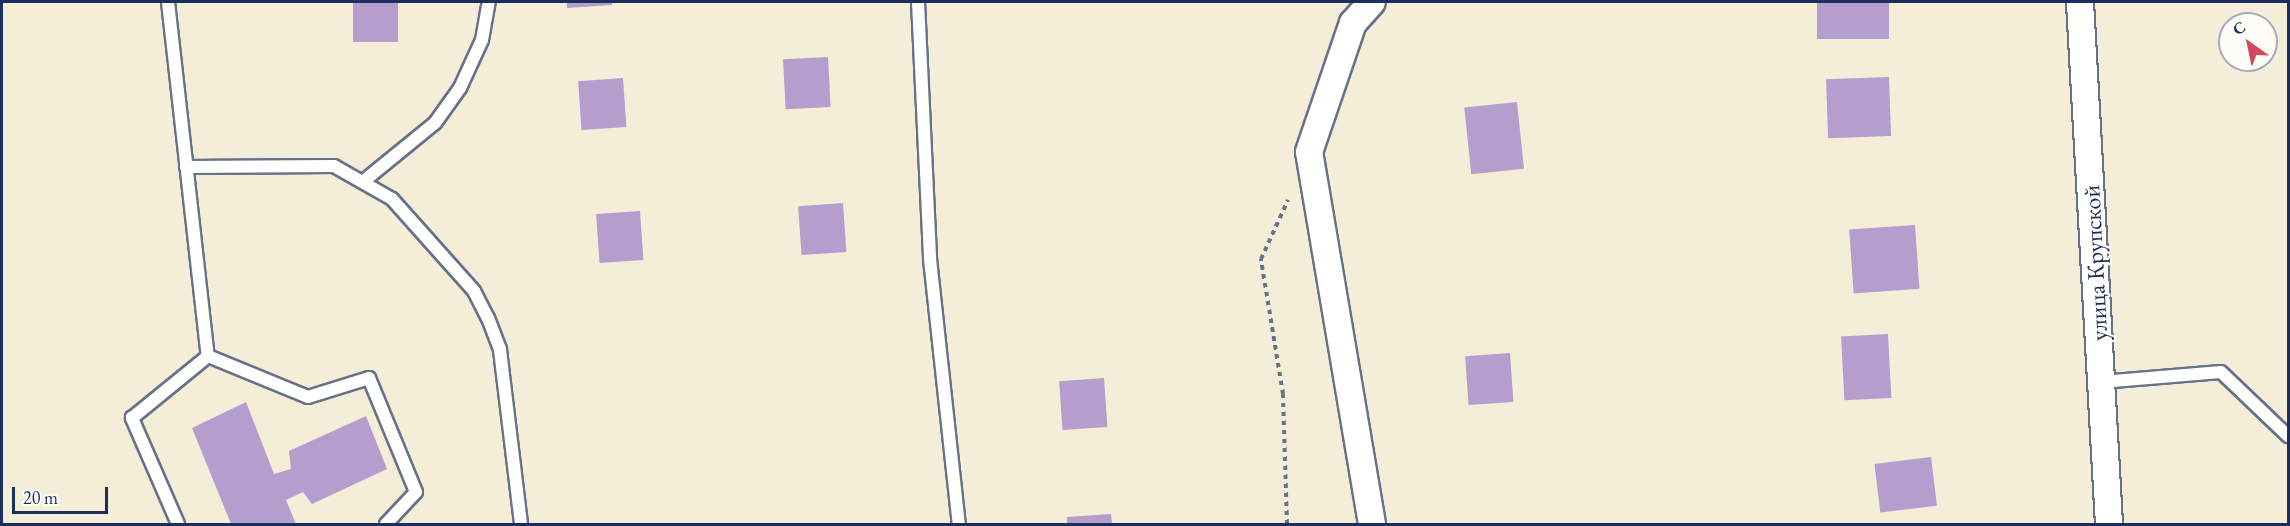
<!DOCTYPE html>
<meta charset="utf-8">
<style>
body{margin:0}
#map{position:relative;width:2290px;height:526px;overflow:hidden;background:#f4edd8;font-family:"EB Garamond",serif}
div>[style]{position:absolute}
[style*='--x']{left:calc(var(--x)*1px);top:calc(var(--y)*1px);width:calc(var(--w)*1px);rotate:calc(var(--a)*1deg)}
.building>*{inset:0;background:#b59ecd;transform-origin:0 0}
.path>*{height:4px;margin-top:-2px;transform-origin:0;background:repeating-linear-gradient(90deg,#677289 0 4.5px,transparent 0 9px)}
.roads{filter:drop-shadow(2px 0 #677289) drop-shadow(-2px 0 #677289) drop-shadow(0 2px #677289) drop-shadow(0 -2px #677289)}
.service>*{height:12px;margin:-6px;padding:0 6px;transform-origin:6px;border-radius:6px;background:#fff}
.minor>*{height:26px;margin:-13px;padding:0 13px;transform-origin:13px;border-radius:13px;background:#fff}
span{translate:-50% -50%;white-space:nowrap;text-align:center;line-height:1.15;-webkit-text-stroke:4.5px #fdfcf7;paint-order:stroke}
.street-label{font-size:24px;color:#1b2f5e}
.frame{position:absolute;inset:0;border:3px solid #1b2f5e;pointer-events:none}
.north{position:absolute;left:2218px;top:12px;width:60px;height:60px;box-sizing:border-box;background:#fdfcf7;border:2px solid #a3aaba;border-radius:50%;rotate:327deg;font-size:16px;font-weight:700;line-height:24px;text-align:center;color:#1b2f5e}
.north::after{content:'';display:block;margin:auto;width:21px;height:27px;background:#d1495b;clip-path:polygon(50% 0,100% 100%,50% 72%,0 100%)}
.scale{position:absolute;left:12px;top:487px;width:96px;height:27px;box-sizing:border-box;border:3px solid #1b2f5e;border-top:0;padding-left:8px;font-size:18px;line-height:21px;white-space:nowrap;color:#1b2f5e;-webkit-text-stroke:4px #fdfcf7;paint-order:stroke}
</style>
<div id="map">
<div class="building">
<div style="left:353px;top:2px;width:45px;height:40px"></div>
<div style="clip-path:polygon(567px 2px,612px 2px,612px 5px,567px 8px)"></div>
<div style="left:1817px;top:2px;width:72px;height:37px"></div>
<div style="left:828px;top:57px;width:50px;height:45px;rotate:87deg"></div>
<div style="left:1889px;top:77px;width:59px;height:63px;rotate:88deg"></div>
<div style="left:623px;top:78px;width:49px;height:45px;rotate:86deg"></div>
<div style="left:1517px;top:102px;width:67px;height:53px;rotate:84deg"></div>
<div style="left:843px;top:203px;width:49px;height:45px;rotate:86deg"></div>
<div style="left:640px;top:211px;width:49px;height:44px;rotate:86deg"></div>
<div style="left:1915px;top:225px;width:64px;height:66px;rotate:86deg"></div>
<div style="left:1888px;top:334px;width:64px;height:47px;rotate:87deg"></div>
<div style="left:1510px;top:353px;width:49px;height:45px;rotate:86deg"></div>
<div style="left:1104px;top:378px;width:49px;height:45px;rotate:86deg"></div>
<div style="clip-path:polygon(246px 402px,274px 474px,291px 469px,289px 451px,366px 416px,387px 469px,312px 504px,303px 492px,286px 500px,296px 524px,231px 524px,192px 428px)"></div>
<div style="left:1931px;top:457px;width:49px;height:57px;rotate:83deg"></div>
<div style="clip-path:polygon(1111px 514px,1112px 524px,1067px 524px,1067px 517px)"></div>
</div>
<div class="path">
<div style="--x:1287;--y:524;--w:130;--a:-91.8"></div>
<div style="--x:1283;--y:394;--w:137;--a:-99.3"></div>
<div style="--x:1261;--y:259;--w:65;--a:-65.4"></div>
</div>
<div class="roads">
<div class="service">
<div style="--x:168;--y:2;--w:356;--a:83.6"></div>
<div style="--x:208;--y:356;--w:108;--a:22.3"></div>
<div style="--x:308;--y:397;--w:64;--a:-17.3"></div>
<div style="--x:369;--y:378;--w:123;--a:67.6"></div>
<div style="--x:416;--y:492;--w:44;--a:133.2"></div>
<div style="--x:918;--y:2;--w:257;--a:87.3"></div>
<div style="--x:930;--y:259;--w:267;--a:83.8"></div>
<div style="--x:186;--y:167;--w:148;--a:-0.4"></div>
<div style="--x:334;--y:166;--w:67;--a:29.6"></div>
<div style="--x:392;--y:199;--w:123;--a:48.3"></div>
<div style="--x:474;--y:291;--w:30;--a:63"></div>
<div style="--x:488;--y:318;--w:34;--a:69"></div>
<div style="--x:500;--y:350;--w:175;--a:83.1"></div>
<div style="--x:365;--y:180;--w:90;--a:-39.2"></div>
<div style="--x:435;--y:123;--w:43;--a:-54.5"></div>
<div style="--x:460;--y:88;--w:53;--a:-65.4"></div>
<div style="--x:482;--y:40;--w:39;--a:-80"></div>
<div style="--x:2101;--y:382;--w:120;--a:-4.8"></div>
<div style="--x:2221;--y:372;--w:93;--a:43.7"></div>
<div style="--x:178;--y:524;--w:116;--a:-113.5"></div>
<div style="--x:132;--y:418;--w:98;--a:-39.2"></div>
</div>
<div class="minor">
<div style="--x:2080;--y:2;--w:523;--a:86.82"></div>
<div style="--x:1372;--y:524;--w:377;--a:-99.6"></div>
<div style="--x:1309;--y:152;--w:136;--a:-71.2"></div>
<div style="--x:1353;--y:23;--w:28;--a:-48"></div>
</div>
</div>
<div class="street-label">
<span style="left:2095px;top:263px;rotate:-93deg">улица Крупской</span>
</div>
<div class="frame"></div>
<div class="north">С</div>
<div class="scale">20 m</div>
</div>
